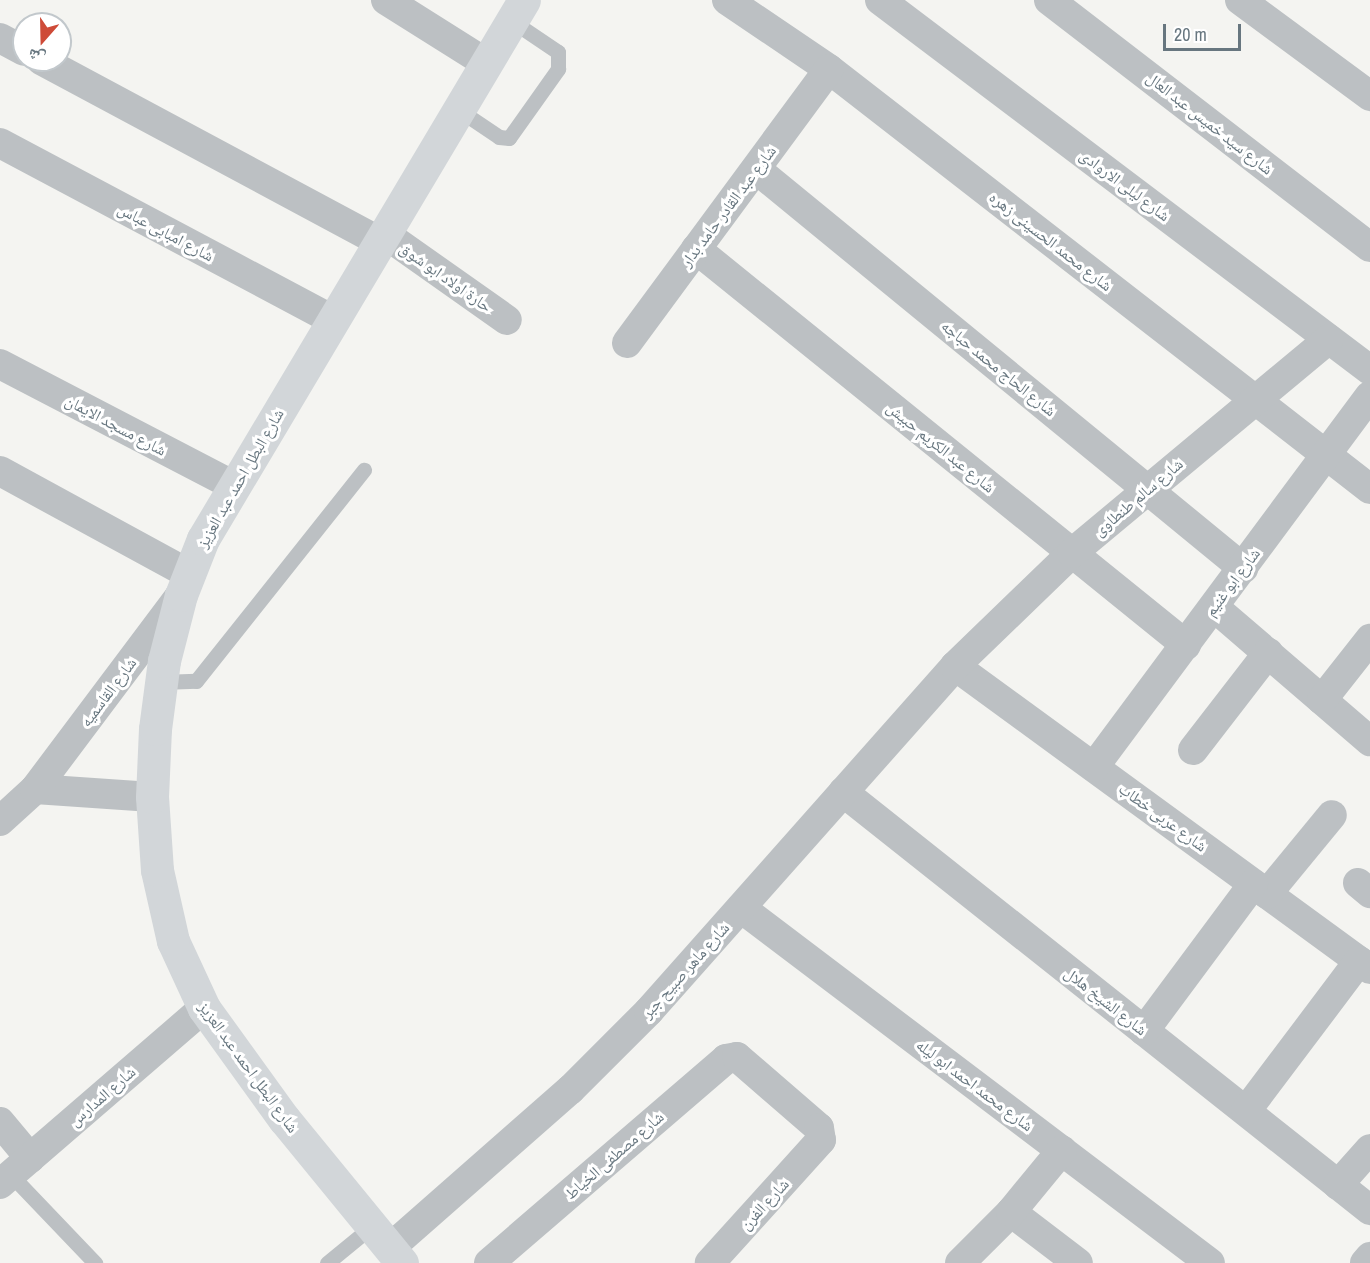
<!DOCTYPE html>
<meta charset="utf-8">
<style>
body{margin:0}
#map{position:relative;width:1370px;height:1263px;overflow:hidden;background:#f4f4f1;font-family:"Archivo Narrow","Noto Naskh Arabic",sans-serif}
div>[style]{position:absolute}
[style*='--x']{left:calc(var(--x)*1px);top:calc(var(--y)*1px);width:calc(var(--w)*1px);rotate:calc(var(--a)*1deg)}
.lane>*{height:15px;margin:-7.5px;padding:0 7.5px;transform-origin:7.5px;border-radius:7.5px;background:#bcc0c3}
.street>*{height:30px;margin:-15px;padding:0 15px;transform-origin:15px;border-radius:15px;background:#bcc0c3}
.secondary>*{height:33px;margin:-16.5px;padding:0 16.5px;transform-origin:16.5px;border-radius:16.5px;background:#d2d6d9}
span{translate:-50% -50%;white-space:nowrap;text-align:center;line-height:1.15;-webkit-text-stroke:6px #fff;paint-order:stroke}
.street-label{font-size:16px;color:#67767f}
.north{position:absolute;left:12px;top:12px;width:60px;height:60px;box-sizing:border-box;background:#fff;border:2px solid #c2c8cc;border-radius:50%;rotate:200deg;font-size:16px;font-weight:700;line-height:24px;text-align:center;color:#67767f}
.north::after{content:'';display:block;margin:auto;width:21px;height:27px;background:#ce4b38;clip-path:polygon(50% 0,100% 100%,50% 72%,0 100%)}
.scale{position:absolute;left:1163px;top:24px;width:78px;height:27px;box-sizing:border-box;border:3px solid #67767f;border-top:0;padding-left:8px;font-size:18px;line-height:21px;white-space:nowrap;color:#67767f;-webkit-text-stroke:4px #fff;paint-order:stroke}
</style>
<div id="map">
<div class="lane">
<div style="--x:459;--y:110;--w:48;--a:34"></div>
<div style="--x:499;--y:137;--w:10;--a:6"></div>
<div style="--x:509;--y:138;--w:85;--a:-54.6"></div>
<div style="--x:558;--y:69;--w:17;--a:-90"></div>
<div style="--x:558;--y:52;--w:55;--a:-146"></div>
<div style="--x:161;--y:682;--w:35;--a:-2"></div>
<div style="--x:196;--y:681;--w:270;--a:-51.5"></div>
<div style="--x:11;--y:1175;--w:122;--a:46.3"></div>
<div style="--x:327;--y:1263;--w:58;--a:-39.4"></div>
</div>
<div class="street">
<div style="--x:386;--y:0;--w:118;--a:32.2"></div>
<div style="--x:727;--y:0;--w:123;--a:34.1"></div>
<div style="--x:829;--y:69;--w:685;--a:37.82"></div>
<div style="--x:880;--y:0;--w:614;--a:37.06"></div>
<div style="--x:1049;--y:0;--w:405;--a:37.6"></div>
<div style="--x:1240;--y:0;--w:162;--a:36.4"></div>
<div style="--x:0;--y:38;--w:27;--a:28"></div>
<div style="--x:41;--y:60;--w:385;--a:28.2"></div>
<div style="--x:0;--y:143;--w:377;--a:28"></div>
<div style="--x:756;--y:169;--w:630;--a:39.33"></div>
<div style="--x:385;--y:234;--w:149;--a:35.2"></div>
<div style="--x:696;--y:249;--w:630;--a:38.94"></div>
<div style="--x:627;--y:343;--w:340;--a:-53.6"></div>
<div style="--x:0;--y:364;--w:262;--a:27.5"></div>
<div style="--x:0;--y:471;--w:215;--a:28.6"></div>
<div style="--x:1214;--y:607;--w:206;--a:40.7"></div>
<div style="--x:955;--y:666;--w:514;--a:36.13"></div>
<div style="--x:1322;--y:700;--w:78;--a:-51.8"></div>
<div style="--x:1193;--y:750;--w:123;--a:-52.3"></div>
<div style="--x:1094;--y:767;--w:462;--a:-53.4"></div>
<div style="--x:35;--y:789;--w:117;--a:3.9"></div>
<div style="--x:843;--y:792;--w:673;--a:38.42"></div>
<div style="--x:0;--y:821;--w:47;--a:-42.4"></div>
<div style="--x:35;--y:789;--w:240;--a:-53.1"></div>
<div style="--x:1358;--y:883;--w:16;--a:40"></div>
<div style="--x:1267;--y:894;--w:102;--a:-50.6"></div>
<div style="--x:741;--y:908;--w:588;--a:37.12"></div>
<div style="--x:1144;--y:1031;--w:183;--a:-53.4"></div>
<div style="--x:1246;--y:1111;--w:188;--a:-53"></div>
<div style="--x:0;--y:1122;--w:47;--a:50.2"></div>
<div style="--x:0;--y:1184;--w:269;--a:-40.8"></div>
<div style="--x:1338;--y:1185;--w:48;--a:-48.4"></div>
<div style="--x:1011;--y:1212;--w:84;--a:37.3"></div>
<div style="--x:390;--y:1248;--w:240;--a:-41.3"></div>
<div style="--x:570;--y:1090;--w:112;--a:-45"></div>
<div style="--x:649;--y:1011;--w:461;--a:-48.4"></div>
<div style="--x:955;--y:666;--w:163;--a:-44"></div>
<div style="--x:1072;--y:553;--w:334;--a:-39.8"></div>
<div style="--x:489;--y:1263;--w:313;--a:-40.7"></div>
<div style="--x:726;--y:1059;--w:11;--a:-10"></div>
<div style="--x:737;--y:1057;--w:108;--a:40.9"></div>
<div style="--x:819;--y:1128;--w:12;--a:81"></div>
<div style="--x:821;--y:1140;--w:166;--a:132.1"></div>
<div style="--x:960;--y:1263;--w:72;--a:-45"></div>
<div style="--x:1011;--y:1212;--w:80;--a:-50.6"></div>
<div style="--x:1365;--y:1263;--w:8;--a:-50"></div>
</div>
<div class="secondary">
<div style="--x:402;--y:1263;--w:186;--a:-129.3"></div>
<div style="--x:284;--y:1119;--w:137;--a:-125.8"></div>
<div style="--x:204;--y:1008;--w:74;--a:-114.8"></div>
<div style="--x:173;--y:941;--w:73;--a:-102.7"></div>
<div style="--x:157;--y:870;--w:73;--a:-93.9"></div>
<div style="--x:152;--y:797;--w:68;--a:-87.5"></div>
<div style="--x:155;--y:729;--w:69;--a:-82.5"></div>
<div style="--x:164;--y:661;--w:68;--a:-75.6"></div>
<div style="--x:181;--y:595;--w:60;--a:-68.6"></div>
<div style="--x:203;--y:539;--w:627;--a:-59.22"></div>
</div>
<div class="street-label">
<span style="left:1210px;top:123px;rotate:38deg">شارع سيد خميس عبد العال</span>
<span style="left:1125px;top:185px;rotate:37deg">شارع ليلى الاروادى</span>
<span style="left:728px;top:206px;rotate:-53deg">شارع عبد القادر حامد بدار</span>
<span style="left:166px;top:232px;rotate:28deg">شارع امبابى عباس</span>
<span style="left:1051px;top:241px;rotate:38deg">شارع محمد الحسينى زهره</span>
<span style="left:446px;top:277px;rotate:35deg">حارة اولاد ابو شوق</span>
<span style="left:999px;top:368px;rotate:39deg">شارع الحاج محمد حباجه</span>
<span style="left:116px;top:425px;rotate:28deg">شارع مسجد الايمان</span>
<span style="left:941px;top:447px;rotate:39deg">شارع عبد الكريم حبيش</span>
<span style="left:240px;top:478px;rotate:-60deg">شارع البطل احمد عبد العزيز</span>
<span style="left:1138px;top:497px;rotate:-40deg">شارع سالم طنطاوى</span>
<span style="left:1232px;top:582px;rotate:-53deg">شارع ابو غنيم</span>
<span style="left:108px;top:692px;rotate:-53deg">شارع القاسميه</span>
<span style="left:1163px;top:817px;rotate:36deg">شارع عربى خطاب</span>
<span style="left:685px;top:970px;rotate:-48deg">شارع ماهر صبيح جبر</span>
<span style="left:1106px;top:1001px;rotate:38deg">شارع الشيخ هلال</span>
<span style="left:249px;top:1067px;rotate:54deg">شارع البطل احمد عبد العزيز</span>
<span style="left:975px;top:1085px;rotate:37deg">شارع محمد احمد ابو ليله</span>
<span style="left:102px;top:1096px;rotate:-41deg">شارع المدارس</span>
<span style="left:614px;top:1155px;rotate:-41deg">شارع مصطفى الخياط</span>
<span style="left:764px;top:1204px;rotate:-47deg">شارع الفرن</span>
</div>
<div class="north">ش</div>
<div class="scale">20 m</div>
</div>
